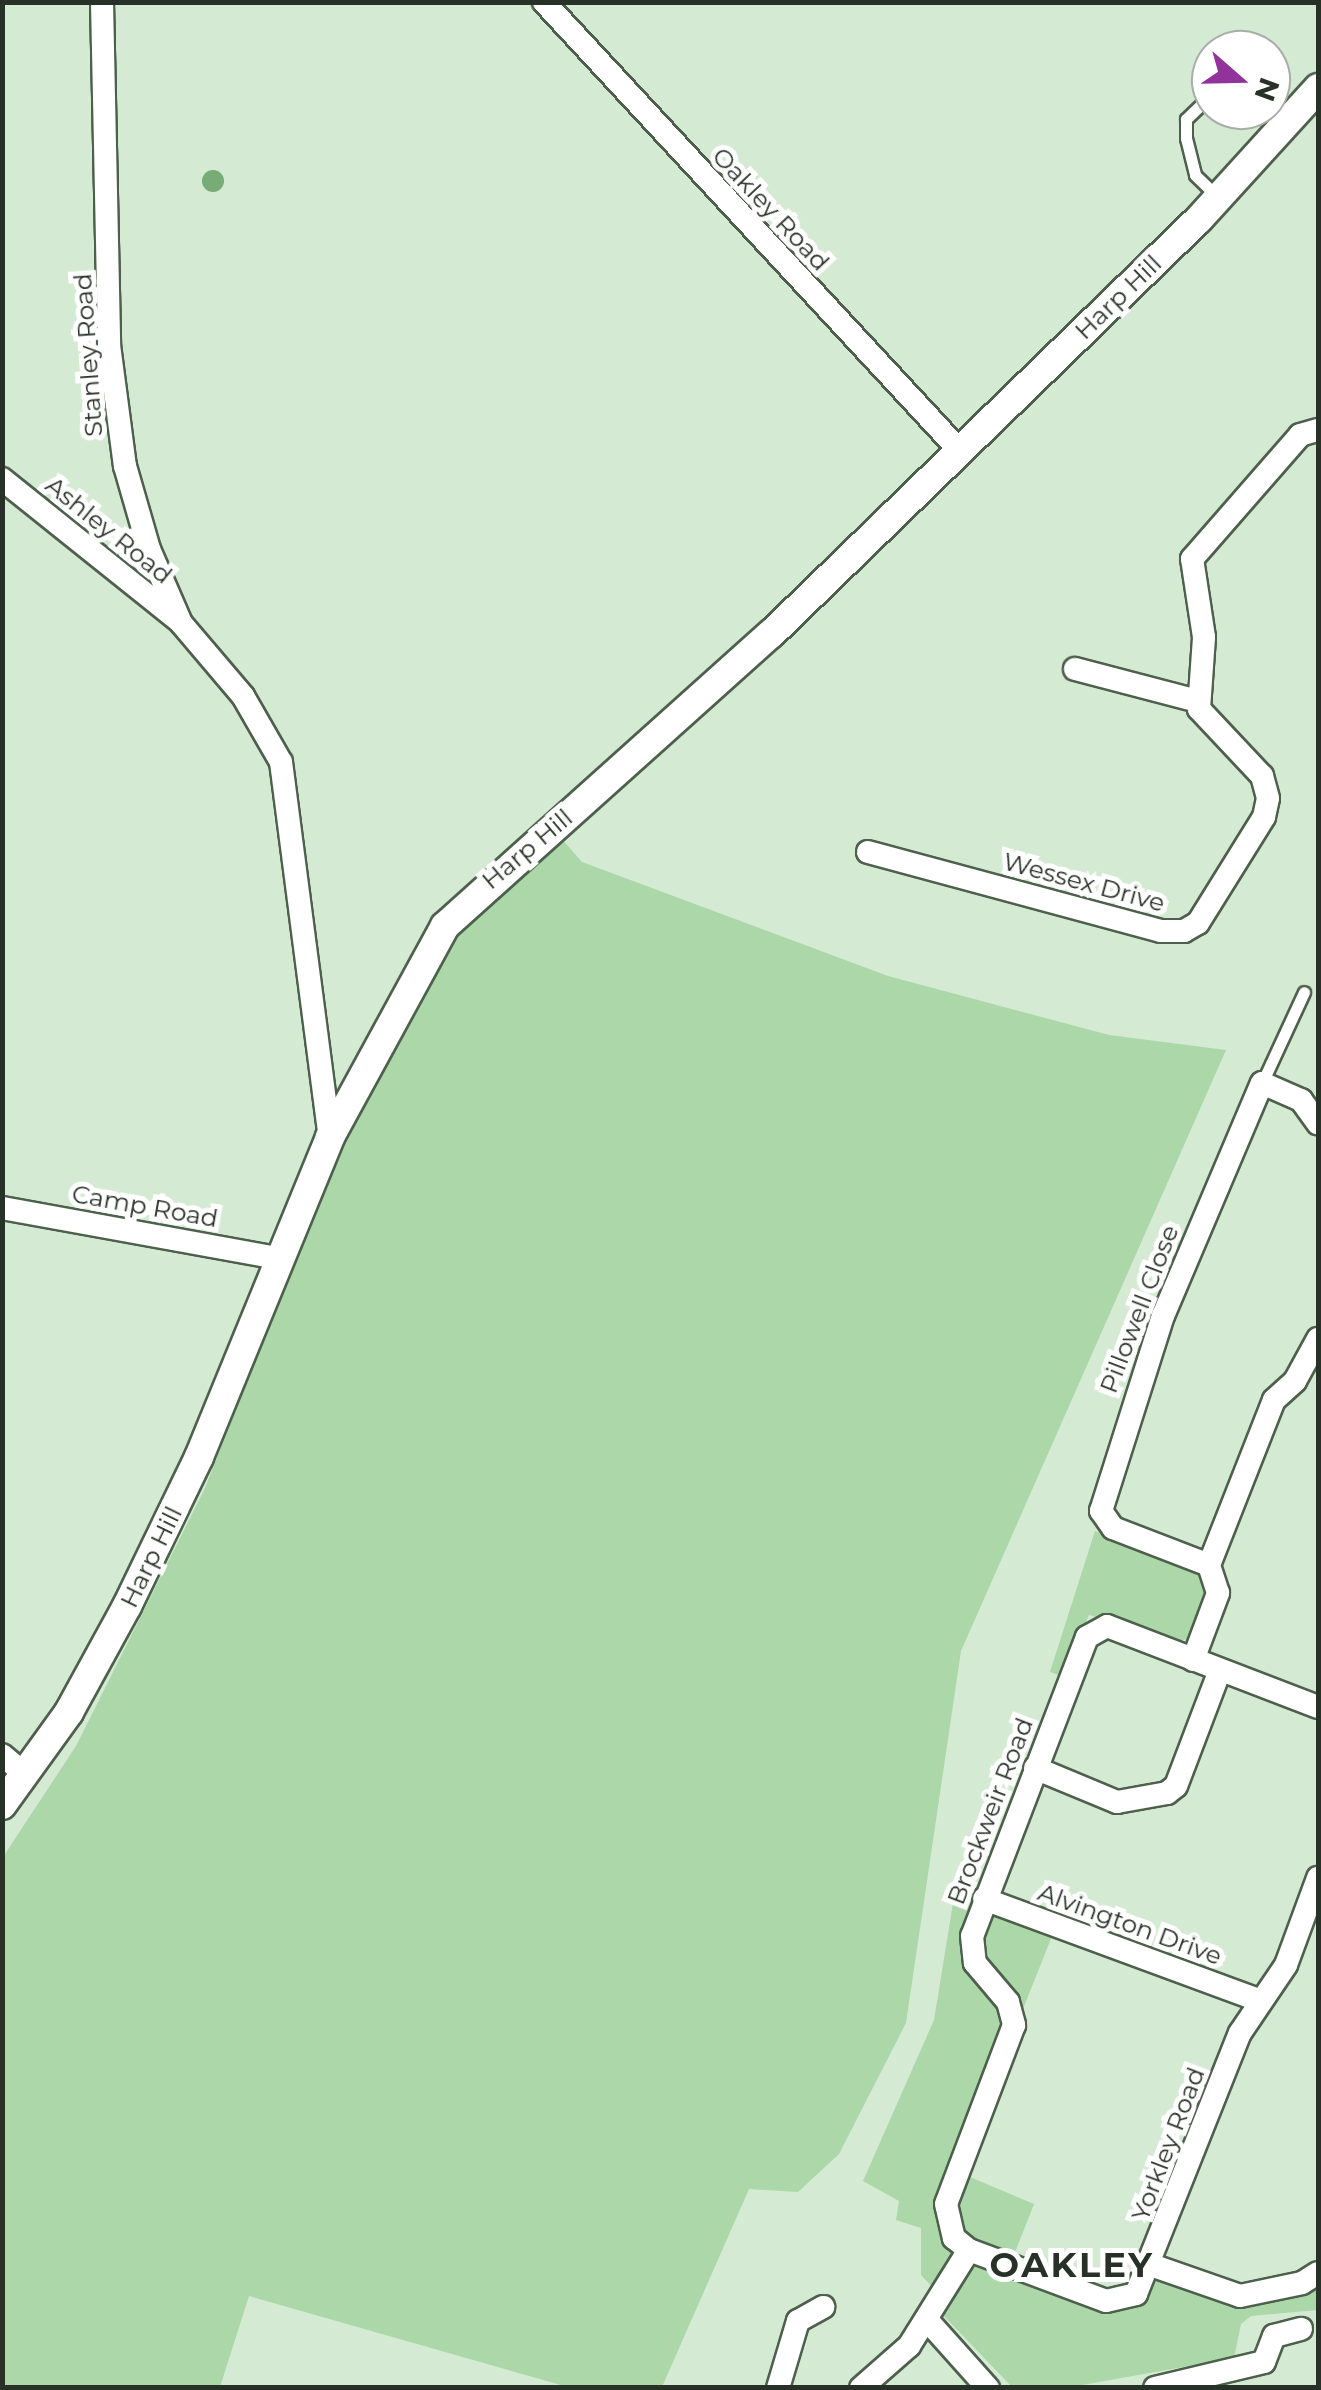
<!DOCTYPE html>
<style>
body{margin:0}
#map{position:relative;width:1321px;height:2390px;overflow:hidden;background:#d4ead2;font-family:Montserrat,sans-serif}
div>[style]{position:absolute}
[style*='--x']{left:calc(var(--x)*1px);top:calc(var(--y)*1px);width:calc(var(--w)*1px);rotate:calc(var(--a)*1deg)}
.green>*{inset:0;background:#abd7a9}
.water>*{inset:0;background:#77ac76}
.round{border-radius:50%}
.roads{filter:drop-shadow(2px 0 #4d604c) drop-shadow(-2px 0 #4d604c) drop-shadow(0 2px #4d604c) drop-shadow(0 -2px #4d604c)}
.service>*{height:11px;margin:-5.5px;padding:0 5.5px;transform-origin:5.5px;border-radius:5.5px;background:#fff}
.minor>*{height:22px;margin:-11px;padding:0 11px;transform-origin:11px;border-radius:11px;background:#fff}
.tertiary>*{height:28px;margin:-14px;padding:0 14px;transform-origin:14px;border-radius:14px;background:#fff}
span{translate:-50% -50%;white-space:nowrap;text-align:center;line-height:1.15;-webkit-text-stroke:10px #fff;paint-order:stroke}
.street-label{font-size:25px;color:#283128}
.district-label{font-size:35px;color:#283128;font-weight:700;letter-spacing:2.5px}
.frame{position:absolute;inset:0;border:5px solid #283128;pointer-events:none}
.north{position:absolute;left:1191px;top:30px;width:100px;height:100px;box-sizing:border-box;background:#fff;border:2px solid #a9ada9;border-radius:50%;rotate:110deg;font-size:28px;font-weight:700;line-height:40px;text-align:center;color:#283128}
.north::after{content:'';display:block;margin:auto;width:35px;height:45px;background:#92339b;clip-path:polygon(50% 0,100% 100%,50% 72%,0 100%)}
</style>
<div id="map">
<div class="green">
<div style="clip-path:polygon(560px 837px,582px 862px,888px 976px,1109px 1035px,1226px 1050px,961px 1651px,906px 2023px,839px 2154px,798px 2192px,749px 2189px,662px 2387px,568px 2387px,249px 2296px,220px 2387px,3px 2388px,3px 1857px,76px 1746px,205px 1488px,332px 1165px,453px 934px)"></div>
<div style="clip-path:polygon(1095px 1531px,1198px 1570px,1209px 1584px,1189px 1639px,1175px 1641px,1089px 1615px,1062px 1676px,1050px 1672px)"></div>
<div style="clip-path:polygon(955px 1891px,1056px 1926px,958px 2172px,1034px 2204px,1010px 2265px,1112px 2302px,1151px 2265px,1226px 2294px,1318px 2276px,1318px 2310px,1251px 2316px,1241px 2324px,1234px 2358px,1071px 2387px,1012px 2387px,943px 2315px,950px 2306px,921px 2275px,921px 2228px,896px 2220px,899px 2201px,863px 2181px,934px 2020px)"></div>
</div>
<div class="water">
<div class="round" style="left:202px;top:170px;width:22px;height:22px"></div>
</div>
<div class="roads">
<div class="service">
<div style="--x:1211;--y:95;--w:35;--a:136"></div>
<div style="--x:1186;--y:119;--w:19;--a:90"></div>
<div style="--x:1186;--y:138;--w:38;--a:76"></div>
<div style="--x:1195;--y:175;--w:32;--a:44"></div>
<div style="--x:1271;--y:99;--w:25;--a:42"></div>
<div style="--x:1262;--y:1083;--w:100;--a:-65.2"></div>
</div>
<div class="minor">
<div style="--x:102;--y:2;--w:343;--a:88.8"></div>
<div style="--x:109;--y:345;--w:122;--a:82.5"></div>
<div style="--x:125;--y:466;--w:86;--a:73.9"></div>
<div style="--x:149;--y:549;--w:81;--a:66.6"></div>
<div style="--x:181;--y:623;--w:96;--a:49.7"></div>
<div style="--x:243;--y:696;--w:76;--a:60.1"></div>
<div style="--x:281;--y:762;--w:378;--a:82.6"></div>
<div style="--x:544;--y:2;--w:612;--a:47.18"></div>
<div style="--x:2;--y:479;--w:226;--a:38.7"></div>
<div style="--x:1075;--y:669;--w:127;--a:14.6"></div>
<div style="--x:868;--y:852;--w:303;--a:15.1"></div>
<div style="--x:1161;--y:931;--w:23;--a:0"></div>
<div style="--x:1184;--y:931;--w:16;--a:-30"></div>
<div style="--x:1198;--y:923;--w:125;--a:-58.1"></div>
<div style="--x:1264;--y:817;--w:19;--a:-78"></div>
<div style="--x:1268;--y:798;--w:23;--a:-105"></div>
<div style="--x:1262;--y:776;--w:92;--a:-133.2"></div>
<div style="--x:1199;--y:709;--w:72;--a:-86"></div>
<div style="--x:1204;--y:637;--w:79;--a:-98.7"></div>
<div style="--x:1192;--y:559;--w:164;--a:-48.9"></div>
<div style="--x:1300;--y:435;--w:19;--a:-16"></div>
<div style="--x:2;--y:1208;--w:280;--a:10.3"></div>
<div style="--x:1209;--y:1565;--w:103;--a:-158.9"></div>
<div style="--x:1113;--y:1528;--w:21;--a:-125"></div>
<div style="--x:1101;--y:1511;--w:205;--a:-72.4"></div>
<div style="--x:1163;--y:1316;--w:253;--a:-67"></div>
<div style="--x:1262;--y:1083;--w:43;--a:23.6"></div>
<div style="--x:1301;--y:1100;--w:29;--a:54"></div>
<div style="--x:1193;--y:1660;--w:72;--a:-69.5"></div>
<div style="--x:1218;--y:1593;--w:29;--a:-108"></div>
<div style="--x:1209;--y:1565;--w:177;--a:-68.5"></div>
<div style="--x:1274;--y:1400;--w:28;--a:-42"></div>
<div style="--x:1295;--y:1381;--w:48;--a:-61.3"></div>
<div style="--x:1318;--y:1707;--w:226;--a:-159"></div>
<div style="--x:1107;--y:1626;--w:23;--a:151"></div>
<div style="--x:1087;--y:1637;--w:320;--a:111"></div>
<div style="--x:972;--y:1936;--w:27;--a:84"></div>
<div style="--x:975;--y:1963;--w:51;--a:49.8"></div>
<div style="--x:1008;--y:2002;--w:24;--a:75"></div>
<div style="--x:1014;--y:2025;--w:191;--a:110.8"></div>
<div style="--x:946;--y:2204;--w:35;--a:77"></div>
<div style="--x:954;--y:2238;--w:19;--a:39"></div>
<div style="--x:969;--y:2250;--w:146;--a:20.4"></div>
<div style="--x:1106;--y:2301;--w:31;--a:-13"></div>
<div style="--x:1136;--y:2294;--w:281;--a:-68.3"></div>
<div style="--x:1240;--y:2033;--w:82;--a:-55.9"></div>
<div style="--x:1286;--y:1965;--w:93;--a:-69.8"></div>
<div style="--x:2;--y:1755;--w:31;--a:40"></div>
<div style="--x:1035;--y:1768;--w:89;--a:22.5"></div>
<div style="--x:1117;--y:1802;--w:51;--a:-10.2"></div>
<div style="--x:1167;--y:1793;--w:11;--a:-38"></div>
<div style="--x:1176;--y:1786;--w:124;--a:-69.2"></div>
<div style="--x:984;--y:1899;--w:292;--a:20.2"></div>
<div style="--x:1151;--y:2265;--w:94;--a:19.2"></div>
<div style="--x:1240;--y:2296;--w:63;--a:-11.8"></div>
<div style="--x:1302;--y:2283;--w:19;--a:-32"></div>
<div style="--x:928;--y:2321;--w:90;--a:48.2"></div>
<div style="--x:778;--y:2388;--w:70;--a:-73.4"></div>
<div style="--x:798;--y:2321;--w:29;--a:-29"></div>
<div style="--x:861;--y:2388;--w:64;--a:-41.2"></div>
<div style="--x:909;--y:2346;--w:113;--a:-58"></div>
<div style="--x:1155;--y:2388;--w:112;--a:-13.4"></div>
<div style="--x:1264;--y:2362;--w:28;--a:-69"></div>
<div style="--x:1274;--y:2336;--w:28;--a:-15"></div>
</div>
<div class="tertiary">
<div style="--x:2;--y:1805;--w:115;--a:-54.2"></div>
<div style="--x:69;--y:1712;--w:121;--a:-61.3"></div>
<div style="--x:127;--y:1606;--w:165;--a:-64.2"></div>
<div style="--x:199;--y:1457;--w:346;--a:-67.7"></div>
<div style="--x:330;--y:1137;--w:240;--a:-61.4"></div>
<div style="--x:445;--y:926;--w:438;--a:-41.9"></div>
<div style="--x:771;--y:634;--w:596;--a:-44.12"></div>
<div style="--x:1199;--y:219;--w:177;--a:-47.7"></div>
</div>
</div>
<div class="street-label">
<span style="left:771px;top:209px;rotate:47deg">Oakley Road</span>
<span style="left:1118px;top:297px;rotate:-44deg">Harp Hill</span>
<span style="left:88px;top:355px;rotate:-94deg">Stanley Road</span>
<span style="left:109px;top:530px;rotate:39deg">Ashley Road</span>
<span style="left:527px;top:849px;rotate:-40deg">Harp Hill</span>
<span style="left:1084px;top:882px;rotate:15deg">Wessex Drive</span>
<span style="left:145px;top:1206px;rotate:10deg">Camp Road</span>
<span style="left:1139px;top:1309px;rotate:-69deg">Pillowell Close</span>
<span style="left:151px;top:1557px;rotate:-64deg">Harp Hill</span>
<span style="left:990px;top:1811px;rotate:-69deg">Brockweir Road</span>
<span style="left:1130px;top:1924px;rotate:20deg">Alvington Drive</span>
<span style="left:1168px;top:2144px;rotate:-69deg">Yorkley Road</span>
</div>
<div class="district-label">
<span style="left:1072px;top:2265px">OAKLEY</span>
</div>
<div class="frame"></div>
<div class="north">N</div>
</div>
